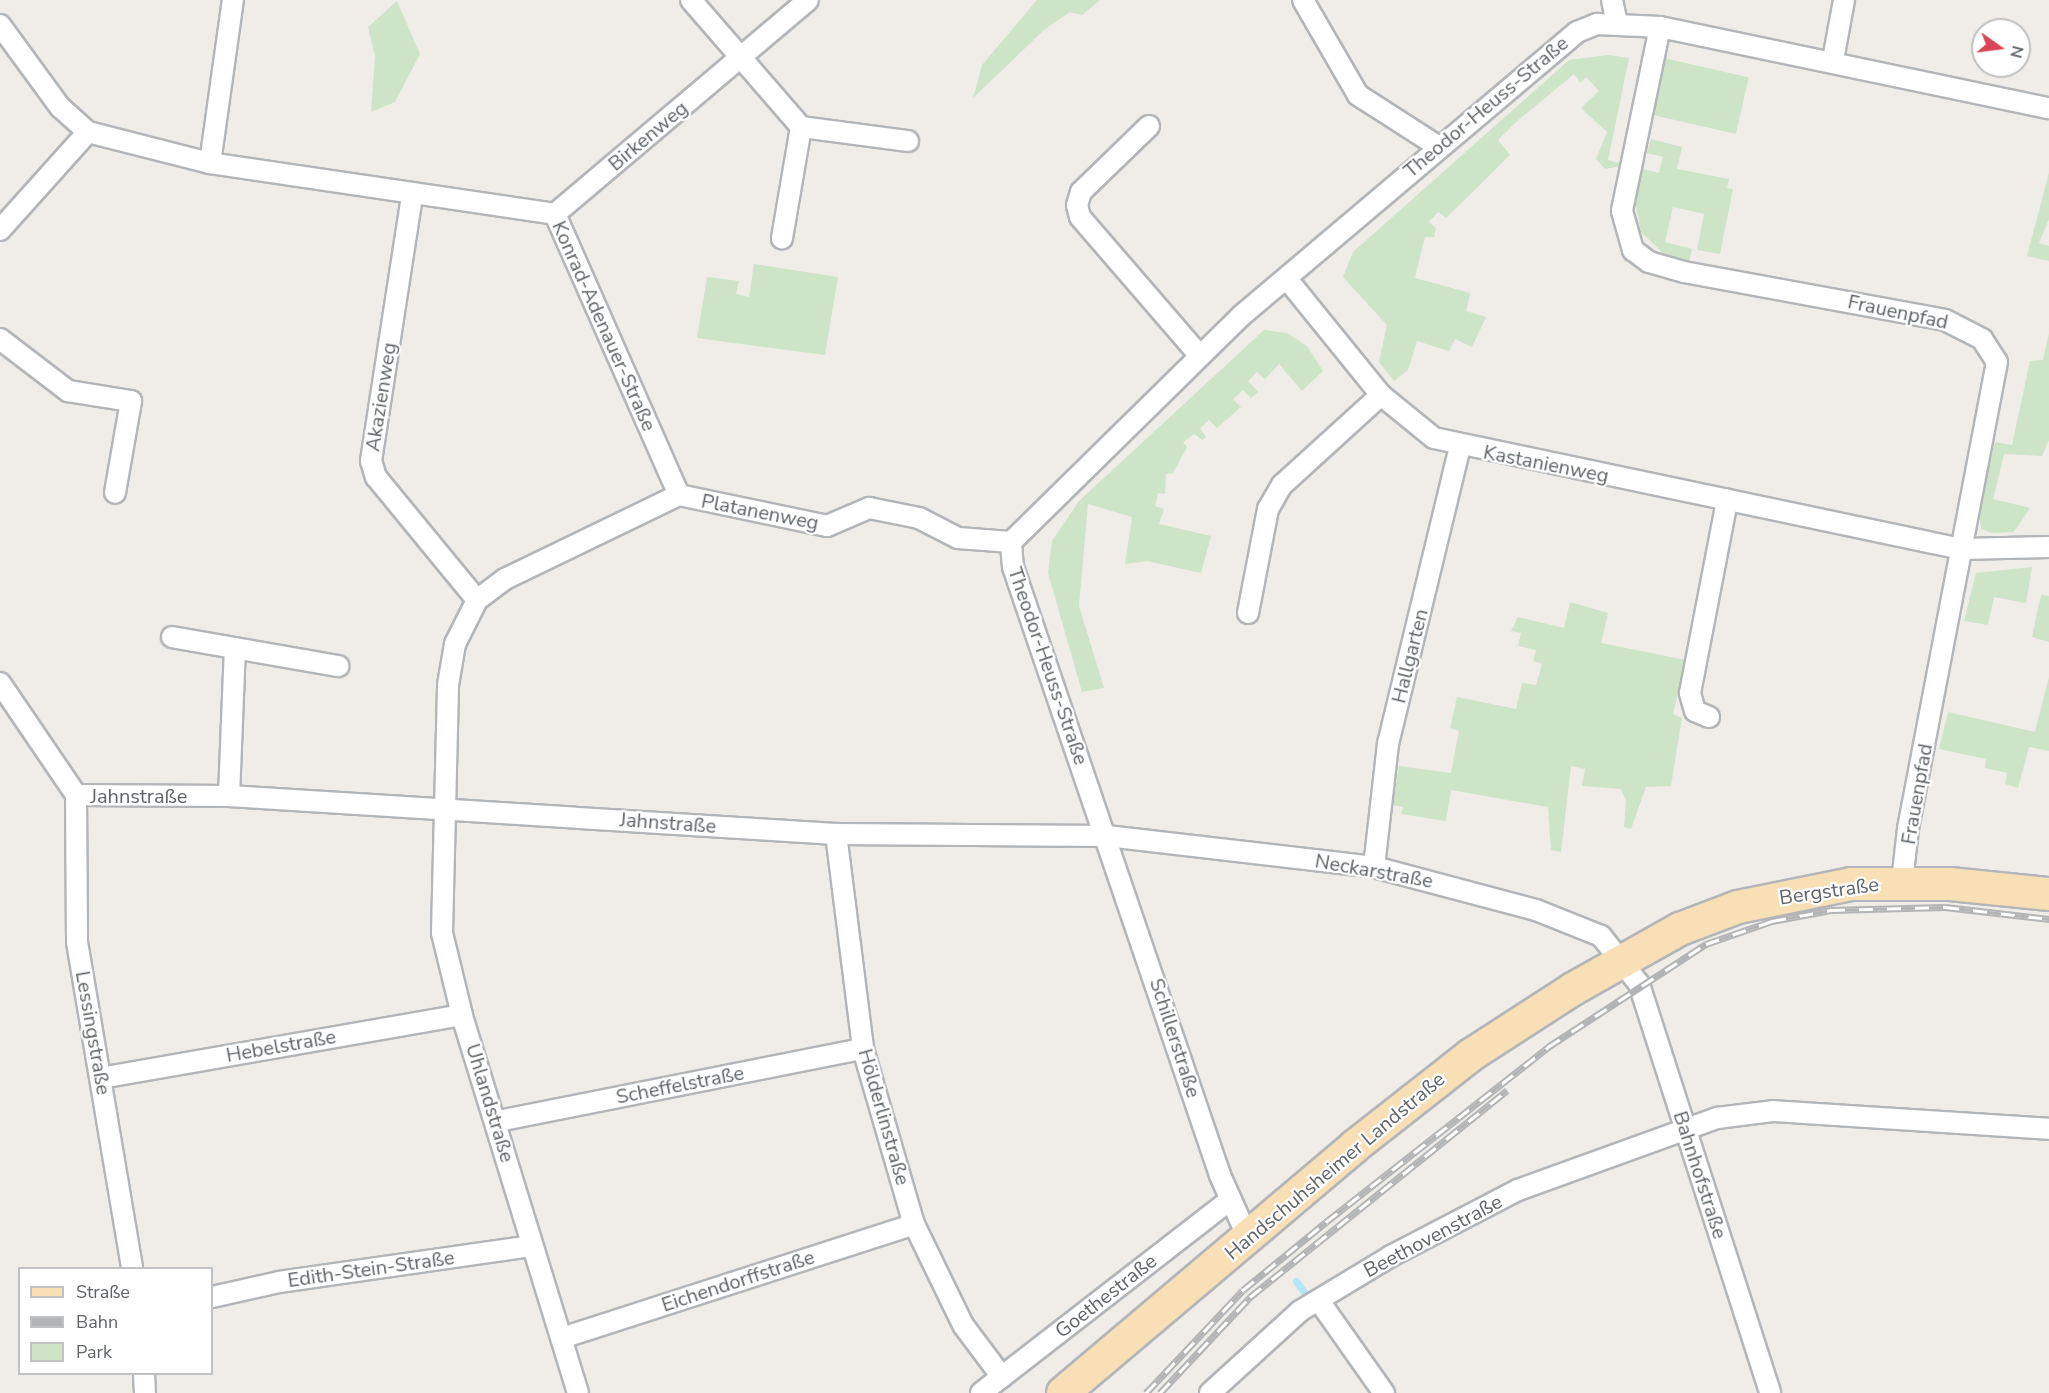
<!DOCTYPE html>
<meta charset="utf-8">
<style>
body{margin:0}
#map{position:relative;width:2049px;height:1393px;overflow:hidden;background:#f0ece8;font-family:"Nunito Sans",sans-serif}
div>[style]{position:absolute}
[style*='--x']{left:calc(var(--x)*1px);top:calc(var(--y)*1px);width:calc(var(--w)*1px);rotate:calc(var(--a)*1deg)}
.green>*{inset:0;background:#cde4c7;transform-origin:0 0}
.stream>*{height:7px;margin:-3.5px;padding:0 3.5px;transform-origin:3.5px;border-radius:3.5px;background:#b1e7f7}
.roads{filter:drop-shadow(2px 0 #b3b6b9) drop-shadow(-2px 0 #b3b6b9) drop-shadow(0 2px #b3b6b9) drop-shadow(0 -2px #b3b6b9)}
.street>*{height:20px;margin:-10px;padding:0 10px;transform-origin:10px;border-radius:10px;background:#fff}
.primary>*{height:32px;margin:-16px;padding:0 16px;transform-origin:16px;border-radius:16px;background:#f8dfb5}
.rail>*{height:7px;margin-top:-3.5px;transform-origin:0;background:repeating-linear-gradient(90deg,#fff 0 14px,#b3b4b5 0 28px);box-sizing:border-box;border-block:2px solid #b3b4b5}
span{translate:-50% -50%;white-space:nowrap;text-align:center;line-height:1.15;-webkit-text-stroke:4.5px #fff;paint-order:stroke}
.street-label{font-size:20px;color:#5f6467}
.legend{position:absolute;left:18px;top:1267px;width:195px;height:108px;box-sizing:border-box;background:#fff;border:2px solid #bfc1c2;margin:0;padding:8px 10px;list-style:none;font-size:18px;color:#5f6467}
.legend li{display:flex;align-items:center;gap:12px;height:30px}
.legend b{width:30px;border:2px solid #bfc1c2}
.north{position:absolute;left:1971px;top:18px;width:60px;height:60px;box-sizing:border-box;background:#fff;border:2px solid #bfc1c2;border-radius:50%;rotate:104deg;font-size:16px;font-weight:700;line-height:24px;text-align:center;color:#5f6467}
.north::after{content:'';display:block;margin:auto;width:21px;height:27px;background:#da4457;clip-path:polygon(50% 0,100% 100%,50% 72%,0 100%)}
</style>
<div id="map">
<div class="green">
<div style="clip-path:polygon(1037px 0,1100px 0,1082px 15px,1070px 12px,1045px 29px,973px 98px,982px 65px)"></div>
<div style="clip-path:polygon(397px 1px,420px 54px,395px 102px,371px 112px,375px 56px,368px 27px)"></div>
<div style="clip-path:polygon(1609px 55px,1629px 58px,1608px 160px,1626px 165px,1605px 169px,1596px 159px,1607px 132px,1581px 108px,1599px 91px,1586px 77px,1580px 83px,1574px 74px,1516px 122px,1498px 140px,1510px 155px,1446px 218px,1438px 212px,1429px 222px,1436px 228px,1434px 237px,1425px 237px,1415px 278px,1470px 293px,1466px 311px,1486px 317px,1472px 347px,1455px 339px,1449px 351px,1417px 341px,1408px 370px,1394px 381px,1379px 362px,1387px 325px,1343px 277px,1353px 252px,1569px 60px)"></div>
<div style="left:1664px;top:58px;width:87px;height:58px;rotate:13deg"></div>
<div style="clip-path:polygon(1651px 139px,1682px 147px,1677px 169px,1729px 179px,1727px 188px,1733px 189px,1720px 254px,1697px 250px,1704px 214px,1673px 207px,1665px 242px,1692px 249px,1689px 262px,1663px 253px,1641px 232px,1635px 199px,1643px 169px,1659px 173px,1663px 157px,1647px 153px)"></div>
<div style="clip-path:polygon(2049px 172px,2049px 219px,2039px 243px,2049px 246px,2049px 261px,2027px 256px)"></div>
<div style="clip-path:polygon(754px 264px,838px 277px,825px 355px,697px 338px,707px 277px,739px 281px,736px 294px,749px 297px)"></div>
<div style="clip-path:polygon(1264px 330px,1287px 333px,1307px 346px,1323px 371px,1302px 391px,1279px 364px,1265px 379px,1257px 372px,1248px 381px,1258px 392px,1251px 398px,1243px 390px,1233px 399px,1241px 407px,1217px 428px,1209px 420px,1200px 428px,1206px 437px,1202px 440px,1194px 434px,1183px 442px,1187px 447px,1173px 473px,1166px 474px,1165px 494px,1158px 493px,1155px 506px,1164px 509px,1159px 524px,1211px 536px,1201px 573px,1147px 561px,1125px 564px,1132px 517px,1088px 504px,1079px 606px,1104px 688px,1082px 692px,1048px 573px,1052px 541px,1079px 501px)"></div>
<div style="clip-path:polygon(2049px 333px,2049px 440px,2042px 456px,2004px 454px,1993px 499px,2030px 508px,2014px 532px,1992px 533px,1981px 529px,1979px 509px,1995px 442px,2012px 445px,2030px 361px,2043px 360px)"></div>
<div style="clip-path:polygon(2032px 567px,2026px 603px,1994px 597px,1988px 625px,1964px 621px,1976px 573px)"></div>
<div style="clip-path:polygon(2041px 595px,2049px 596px,2049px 642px,2032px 637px)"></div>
<div style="clip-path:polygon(1570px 602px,1608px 613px,1601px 643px,1686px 660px,1673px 714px,1682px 718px,1671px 786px,1646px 787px,1631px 829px,1624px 827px,1626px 801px,1621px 789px,1582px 786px,1585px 769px,1571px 766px,1561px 852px,1551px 850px,1548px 807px,1451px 790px,1446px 821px,1401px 814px,1403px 807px,1393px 805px,1399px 766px,1451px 773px,1459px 731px,1450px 728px,1457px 697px,1516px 709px,1522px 683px,1536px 685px,1542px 664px,1533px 661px,1536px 650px,1518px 646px,1521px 633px,1511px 631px,1518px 617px,1564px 628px)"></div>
<div style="clip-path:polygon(2049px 677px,2049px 751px,2029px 747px,2018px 788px,2005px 784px,2007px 773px,1985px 768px,1986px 759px,1939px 749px,1948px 712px,2035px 732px)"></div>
</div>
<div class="stream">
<div style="--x:1296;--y:1281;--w:14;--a:54"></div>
</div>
<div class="roads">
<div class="street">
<div style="--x:691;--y:0;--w:168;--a:49.1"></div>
<div style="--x:801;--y:127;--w:113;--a:99.7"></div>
<div style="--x:1303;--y:0;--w:110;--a:59.9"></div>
<div style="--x:1358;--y:95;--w:96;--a:32.7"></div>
<div style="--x:1612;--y:0;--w:24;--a:78"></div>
<div style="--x:0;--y:25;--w:102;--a:53.8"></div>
<div style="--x:60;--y:107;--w:38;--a:42"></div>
<div style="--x:88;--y:132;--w:126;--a:14.3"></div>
<div style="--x:210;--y:163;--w:349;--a:8.4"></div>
<div style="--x:555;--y:214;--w:307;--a:66.2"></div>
<div style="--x:1660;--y:27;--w:188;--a:101.7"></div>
<div style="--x:1622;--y:211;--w:41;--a:74.2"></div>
<div style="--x:1633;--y:250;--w:20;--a:37"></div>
<div style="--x:1649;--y:262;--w:36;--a:16"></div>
<div style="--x:1684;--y:272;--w:265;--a:10.4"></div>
<div style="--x:1945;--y:320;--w:42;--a:27.2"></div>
<div style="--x:1982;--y:339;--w:27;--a:57"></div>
<div style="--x:1997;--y:362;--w:475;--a:100.8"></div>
<div style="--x:1908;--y:829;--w:53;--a:96.5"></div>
<div style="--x:1833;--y:60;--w:61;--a:-79.6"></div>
<div style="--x:1149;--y:126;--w:95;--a:135.9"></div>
<div style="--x:1081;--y:192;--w:14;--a:107"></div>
<div style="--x:1077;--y:205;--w:12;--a:76"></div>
<div style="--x:1080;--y:217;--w:182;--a:49.2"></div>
<div style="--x:801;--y:127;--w:108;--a:7.5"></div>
<div style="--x:210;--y:163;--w:165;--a:-82"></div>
<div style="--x:412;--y:196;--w:268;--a:98.8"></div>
<div style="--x:371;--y:461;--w:17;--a:73"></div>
<div style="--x:376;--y:477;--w:159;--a:50.6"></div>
<div style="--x:555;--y:214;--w:331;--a:-40.2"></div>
<div style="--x:0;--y:230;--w:132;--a:-48.1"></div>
<div style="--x:1287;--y:279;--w:149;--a:51"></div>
<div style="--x:1381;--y:395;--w:68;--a:39.1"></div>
<div style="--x:1434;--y:438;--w:539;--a:11.89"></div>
<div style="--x:1961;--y:549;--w:88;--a:-1.3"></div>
<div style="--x:0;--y:339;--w:86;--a:37.4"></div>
<div style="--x:68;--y:391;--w:64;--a:9"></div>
<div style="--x:131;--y:401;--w:93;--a:99.9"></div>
<div style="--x:679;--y:495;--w:151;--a:11.8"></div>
<div style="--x:827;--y:526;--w:46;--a:-23.2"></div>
<div style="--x:869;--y:508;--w:51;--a:11.3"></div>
<div style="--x:919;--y:518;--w:44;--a:27.1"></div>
<div style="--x:958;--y:538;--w:53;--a:4.3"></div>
<div style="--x:1248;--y:613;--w:106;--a:-79.1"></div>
<div style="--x:1268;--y:509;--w:28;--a:-60"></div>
<div style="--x:1282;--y:485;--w:134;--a:-42.3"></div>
<div style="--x:172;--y:637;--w:169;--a:9.9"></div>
<div style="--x:0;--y:683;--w:135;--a:55.8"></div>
<div style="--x:76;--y:795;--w:153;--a:0.4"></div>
<div style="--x:229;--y:796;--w:608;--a:3.58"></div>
<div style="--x:836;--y:834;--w:271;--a:0.4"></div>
<div style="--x:1107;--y:836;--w:269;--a:6.6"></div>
<div style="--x:1374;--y:867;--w:168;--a:14.9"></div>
<div style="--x:1536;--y:910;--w:70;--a:21.8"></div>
<div style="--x:1601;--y:936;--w:61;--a:51.6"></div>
<div style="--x:1639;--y:984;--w:429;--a:72.2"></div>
<div style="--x:1709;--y:717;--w:15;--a:-157"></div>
<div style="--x:1695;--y:711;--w:19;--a:-106"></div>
<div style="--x:1690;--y:693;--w:197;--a:-79.1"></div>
<div style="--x:76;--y:795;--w:147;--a:89.6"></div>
<div style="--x:77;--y:942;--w:331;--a:80.4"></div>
<div style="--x:229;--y:796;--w:148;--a:-87.7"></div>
<div style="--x:836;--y:834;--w:217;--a:82.8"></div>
<div style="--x:863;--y:1049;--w:182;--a:73.8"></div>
<div style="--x:914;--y:1224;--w:112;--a:64.1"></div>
<div style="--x:963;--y:1325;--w:65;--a:53.1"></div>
<div style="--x:1374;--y:867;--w:124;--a:-83.5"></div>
<div style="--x:1388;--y:744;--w:306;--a:-76.4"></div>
<div style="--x:101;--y:1078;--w:366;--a:-9.9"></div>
<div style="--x:498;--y:1121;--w:372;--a:-11.2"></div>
<div style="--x:1248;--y:1238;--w:69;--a:-114"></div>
<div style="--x:1220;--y:1175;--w:642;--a:-108.8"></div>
<div style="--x:1013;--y:567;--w:25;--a:-95"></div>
<div style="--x:1011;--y:542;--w:322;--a:-44.5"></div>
<div style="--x:1241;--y:316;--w:440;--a:-40.2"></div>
<div style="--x:1577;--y:32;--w:22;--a:-22"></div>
<div style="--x:1597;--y:24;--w:63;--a:2.7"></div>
<div style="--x:1660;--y:27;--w:397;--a:11.8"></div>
<div style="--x:212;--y:1297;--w:69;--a:-12.6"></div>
<div style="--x:279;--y:1282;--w:256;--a:-8.1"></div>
<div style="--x:1319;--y:1301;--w:113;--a:54.8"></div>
<div style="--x:562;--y:1338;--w:370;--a:-17.9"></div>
<div style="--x:144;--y:1374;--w:19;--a:87"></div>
<div style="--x:578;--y:1393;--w:395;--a:-107.1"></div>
<div style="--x:462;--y:1015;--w:84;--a:-103.7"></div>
<div style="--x:442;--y:933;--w:248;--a:-88.6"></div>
<div style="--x:448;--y:685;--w:42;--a:-80.3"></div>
<div style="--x:455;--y:644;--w:49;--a:-63.4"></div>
<div style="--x:477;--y:600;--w:35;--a:-37"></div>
<div style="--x:505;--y:579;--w:193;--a:-25.8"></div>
<div style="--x:981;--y:1393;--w:316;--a:-37.8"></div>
<div style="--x:1210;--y:1393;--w:122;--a:-42.3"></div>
<div style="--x:1300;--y:1311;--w:106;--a:-31.1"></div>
<div style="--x:1391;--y:1256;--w:143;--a:-27.5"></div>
<div style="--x:1518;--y:1190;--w:212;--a:-19.9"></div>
<div style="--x:1717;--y:1118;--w:56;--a:-7.1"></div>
<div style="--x:1773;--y:1111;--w:277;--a:3.7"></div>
</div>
<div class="primary">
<div style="--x:1063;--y:1393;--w:382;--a:-40.2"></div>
<div style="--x:1355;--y:1146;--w:147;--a:-38.1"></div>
<div style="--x:1471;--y:1055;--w:121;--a:-32.9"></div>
<div style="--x:1573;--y:989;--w:123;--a:-29.3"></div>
<div style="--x:1680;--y:929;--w:62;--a:-20.8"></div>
<div style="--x:1738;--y:907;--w:115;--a:-11.5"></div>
<div style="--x:1851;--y:884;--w:99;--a:0"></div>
<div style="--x:1950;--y:884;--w:100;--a:5.8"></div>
</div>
</div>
<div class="rail">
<div style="--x:1146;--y:1393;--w:141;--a:-46.7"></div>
<div style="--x:1243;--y:1290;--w:107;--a:-39.3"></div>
<div style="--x:1326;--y:1222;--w:283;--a:-38.2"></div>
<div style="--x:1548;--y:1047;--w:189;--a:-33.1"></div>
<div style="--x:1706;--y:944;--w:70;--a:-19.2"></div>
<div style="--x:1772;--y:921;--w:60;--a:-10.6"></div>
<div style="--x:1831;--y:910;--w:114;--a:-1.5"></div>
<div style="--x:1945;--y:907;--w:105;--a:6.6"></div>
<div style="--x:1160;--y:1393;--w:132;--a:-46.8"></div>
<div style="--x:1250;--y:1297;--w:330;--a:-38.8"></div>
</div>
<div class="street-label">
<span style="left:1486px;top:107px;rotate:-40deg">Theodor-Heuss-Straße</span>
<span style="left:648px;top:136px;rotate:-40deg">Birkenweg</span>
<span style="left:1898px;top:312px;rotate:12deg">Frauenpfad</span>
<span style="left:604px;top:326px;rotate:66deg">Konrad-Adenauer-Straße</span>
<span style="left:381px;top:397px;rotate:-81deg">Akazienweg</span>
<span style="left:1546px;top:464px;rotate:11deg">Kastanienweg</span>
<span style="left:760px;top:512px;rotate:11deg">Platanenweg</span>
<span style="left:1410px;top:656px;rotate:-76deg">Hallgarten</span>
<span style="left:1048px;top:666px;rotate:71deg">Theodor-Heuss-Straße</span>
<span style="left:1917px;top:794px;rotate:-80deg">Frauenpfad</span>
<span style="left:139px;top:796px">Jahnstraße</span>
<span style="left:668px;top:823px;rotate:4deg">Jahnstraße</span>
<span style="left:1374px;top:871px;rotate:10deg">Neckarstraße</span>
<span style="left:1829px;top:891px;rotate:-8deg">Bergstraße</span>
<span style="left:93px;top:1033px;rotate:80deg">Lessingstraße</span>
<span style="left:1175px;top:1038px;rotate:72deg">Schillerstraße</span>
<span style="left:281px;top:1046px;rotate:-10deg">Hebelstraße</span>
<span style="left:680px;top:1085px;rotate:-11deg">Scheffelstraße</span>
<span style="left:490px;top:1103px;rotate:73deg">Uhlandstraße</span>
<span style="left:884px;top:1117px;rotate:74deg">Hölderlinstraße</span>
<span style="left:1335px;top:1166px;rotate:-40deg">Handschuhsheimer Landstraße</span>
<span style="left:1700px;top:1175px;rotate:72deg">Bahnhofstraße</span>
<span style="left:1433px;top:1236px;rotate:-28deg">Beethovenstraße</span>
<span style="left:371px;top:1269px;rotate:-8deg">Edith-Stein-Straße</span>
<span style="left:738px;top:1281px;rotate:-18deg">Eichendorffstraße</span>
<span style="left:1106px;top:1296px;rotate:-38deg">Goethestraße</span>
</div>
<ul class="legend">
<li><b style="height:8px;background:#f8dfb5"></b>Straße</li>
<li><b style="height:8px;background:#b3b4b5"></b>Bahn</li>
<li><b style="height:16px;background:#cde4c7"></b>Park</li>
</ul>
<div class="north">N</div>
</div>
